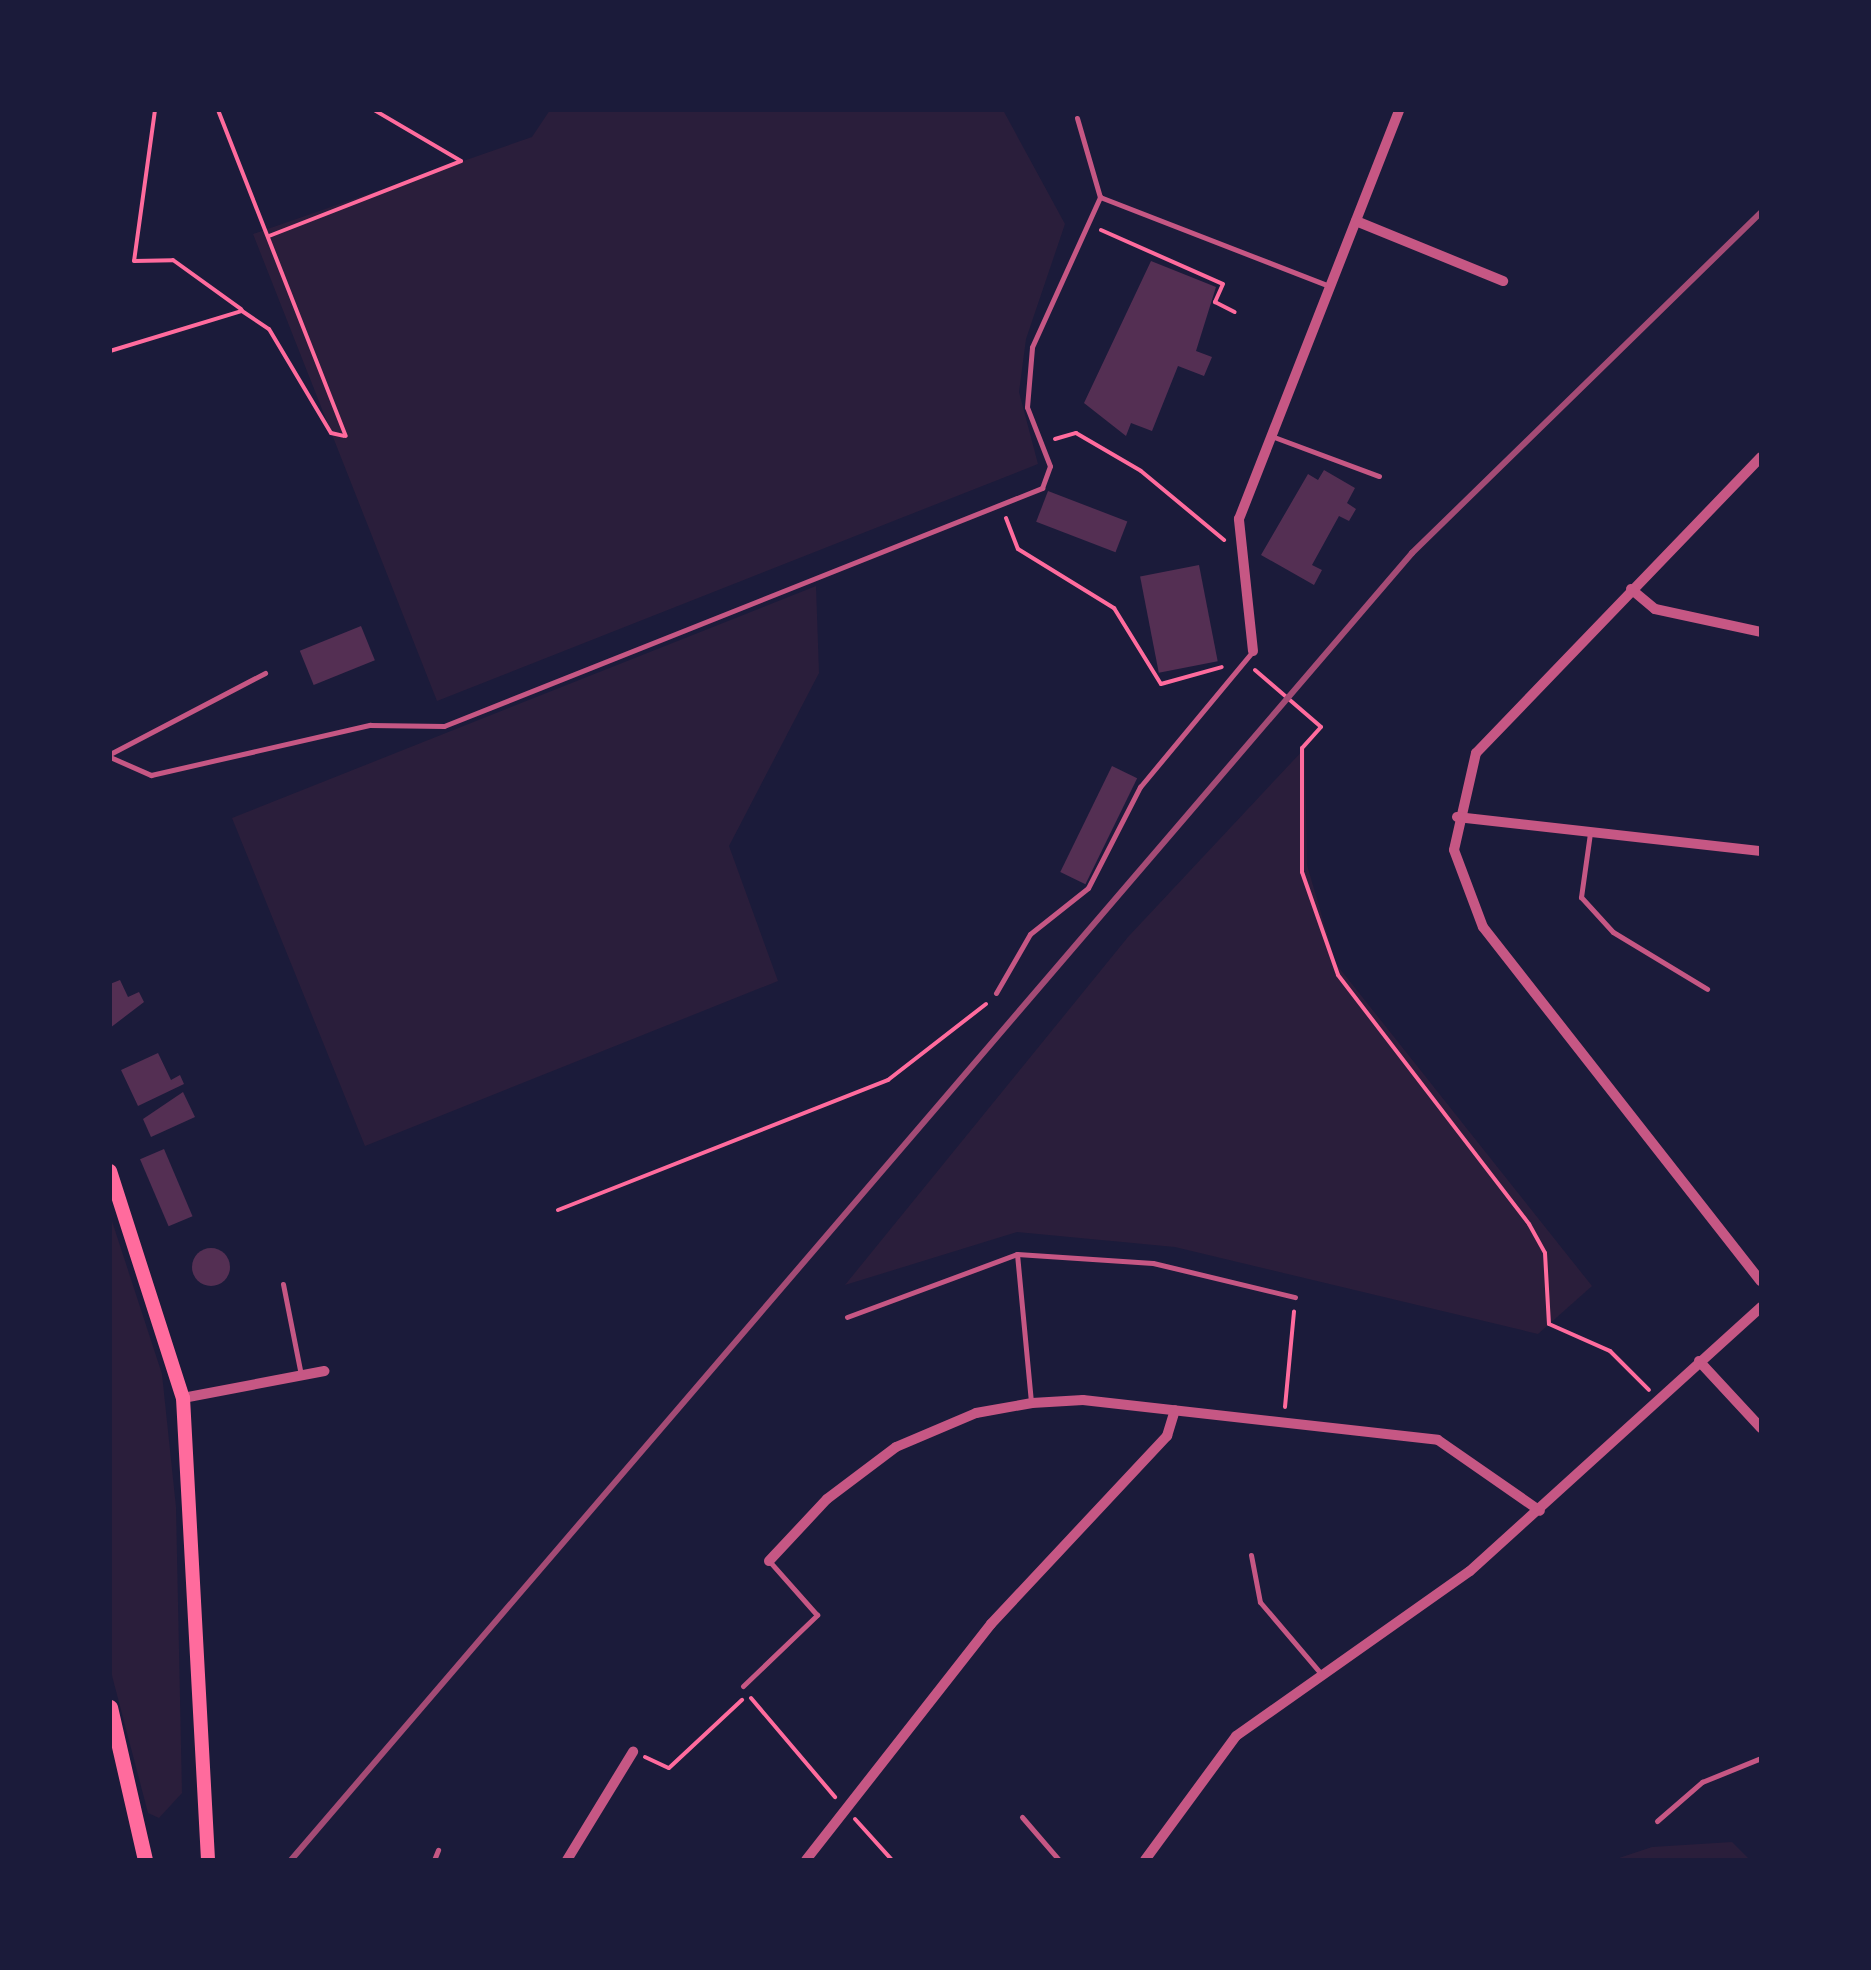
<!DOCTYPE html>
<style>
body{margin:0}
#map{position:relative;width:1871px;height:1970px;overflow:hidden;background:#1b1b3a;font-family:Manrope,sans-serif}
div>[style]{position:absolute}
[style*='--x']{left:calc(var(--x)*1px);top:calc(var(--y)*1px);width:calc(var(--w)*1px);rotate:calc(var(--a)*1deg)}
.green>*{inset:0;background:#2a1e3b}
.building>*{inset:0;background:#542f53;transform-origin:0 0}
.round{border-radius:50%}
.path>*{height:4px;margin:-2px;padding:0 2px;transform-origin:2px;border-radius:2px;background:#ff6b9d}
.service>*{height:5px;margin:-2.5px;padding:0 2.5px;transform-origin:2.5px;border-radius:2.5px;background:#c65784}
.minor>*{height:10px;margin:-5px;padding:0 5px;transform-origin:5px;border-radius:5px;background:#c65784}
.secondary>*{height:14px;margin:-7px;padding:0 7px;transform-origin:7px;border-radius:7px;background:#ff6b9d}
.primary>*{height:15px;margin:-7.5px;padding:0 7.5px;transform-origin:7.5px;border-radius:7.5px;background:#ff6b9d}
.rail>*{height:6px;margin:-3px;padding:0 3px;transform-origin:3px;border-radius:3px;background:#a44b75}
span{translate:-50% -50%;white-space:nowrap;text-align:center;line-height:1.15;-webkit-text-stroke:8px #1b1b3a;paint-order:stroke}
.frame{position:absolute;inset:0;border:112px solid #1b1b3a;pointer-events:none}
</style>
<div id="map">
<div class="green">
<div style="clip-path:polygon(550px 110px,1003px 110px,1065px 224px,1026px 339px,1019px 392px,1038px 464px,437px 701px,253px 234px,532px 137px)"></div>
<div style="clip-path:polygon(816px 586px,819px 673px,729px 846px,778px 981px,365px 1146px,232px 818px)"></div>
<div style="clip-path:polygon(1305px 748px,1307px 865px,1336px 964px,1592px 1286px,1538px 1334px,1175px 1247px,1017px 1232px,845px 1285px,1128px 937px)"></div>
<div style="clip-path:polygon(110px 1215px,162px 1374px,176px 1507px,182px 1793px,159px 1818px,148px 1813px,110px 1668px)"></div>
<div style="clip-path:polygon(1732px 1842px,1750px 1860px,1613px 1860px,1652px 1847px)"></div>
</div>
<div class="building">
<div style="clip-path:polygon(1151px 261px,1216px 287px,1196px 351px,1212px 357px,1204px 376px,1178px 366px,1152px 431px,1131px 423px,1126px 436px,1084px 403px)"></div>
<div style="clip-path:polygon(1324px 470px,1355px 488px,1347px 503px,1356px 509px,1349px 521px,1339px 516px,1312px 565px,1322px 570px,1314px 585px,1261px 555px,1308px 474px,1318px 480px)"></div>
<div style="left:1048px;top:491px;width:85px;height:33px;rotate:21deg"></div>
<div style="left:1199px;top:565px;width:98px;height:60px;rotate:79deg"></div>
<div style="left:361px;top:626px;width:37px;height:66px;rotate:68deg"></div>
<div style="left:1112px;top:766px;width:28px;height:118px;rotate:26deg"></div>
<div style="clip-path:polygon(120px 980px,128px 997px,139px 992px,144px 1002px,110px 1028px,110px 984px)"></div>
<div style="clip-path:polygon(158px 1053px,171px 1080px,180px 1075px,184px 1084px,138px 1106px,121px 1070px)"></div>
<div style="clip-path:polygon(183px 1092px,195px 1117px,151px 1137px,143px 1119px)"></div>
<div style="left:164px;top:1149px;width:73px;height:26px;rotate:67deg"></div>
<div class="round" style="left:192px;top:1248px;width:38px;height:38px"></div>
</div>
<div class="path">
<div style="--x:155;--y:110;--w:152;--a:97.9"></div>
<div style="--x:134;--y:261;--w:39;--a:-1"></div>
<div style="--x:173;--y:260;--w:84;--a:35.8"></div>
<div style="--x:218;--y:110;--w:350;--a:68.6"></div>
<div style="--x:1101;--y:230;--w:133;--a:23.9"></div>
<div style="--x:1223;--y:284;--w:20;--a:114"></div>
<div style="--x:1215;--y:302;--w:22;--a:27"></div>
<div style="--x:269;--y:236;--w:206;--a:-21.3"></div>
<div style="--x:461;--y:161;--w:101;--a:-149.6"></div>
<div style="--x:110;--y:351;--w:138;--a:-16.9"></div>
<div style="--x:242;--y:311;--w:32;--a:34"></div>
<div style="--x:269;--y:329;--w:121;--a:59.2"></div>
<div style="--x:331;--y:433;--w:13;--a:13"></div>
<div style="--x:1055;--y:439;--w:22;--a:-16"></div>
<div style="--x:1076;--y:433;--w:75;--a:30.3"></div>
<div style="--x:1141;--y:471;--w:108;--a:39.7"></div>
<div style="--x:1006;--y:518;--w:33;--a:69"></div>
<div style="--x:1018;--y:549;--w:113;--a:31.6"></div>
<div style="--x:1114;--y:608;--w:89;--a:58.3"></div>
<div style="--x:1161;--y:684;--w:63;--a:-15.6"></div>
<div style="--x:1255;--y:670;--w:87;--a:40.8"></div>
<div style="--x:1321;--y:727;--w:28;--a:132"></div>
<div style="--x:1302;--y:748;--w:124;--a:90"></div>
<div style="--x:1302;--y:872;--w:109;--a:70.7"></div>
<div style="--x:1338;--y:975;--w:314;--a:52.5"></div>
<div style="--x:1529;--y:1224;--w:33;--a:61"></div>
<div style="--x:1545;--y:1253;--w:71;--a:86.8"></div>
<div style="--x:1549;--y:1324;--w:67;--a:23.9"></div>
<div style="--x:1610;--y:1351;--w:55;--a:45"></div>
<div style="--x:558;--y:1210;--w:355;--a:-21.5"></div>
<div style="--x:888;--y:1080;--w:124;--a:-37.8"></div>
<div style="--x:1285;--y:1407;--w:96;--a:-84.6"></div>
<div style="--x:751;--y:1698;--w:130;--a:49.7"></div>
<div style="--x:645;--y:1757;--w:26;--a:25"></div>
<div style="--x:669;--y:1768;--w:100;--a:-43"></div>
<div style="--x:855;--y:1819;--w:55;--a:47.9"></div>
</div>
<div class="service">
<div style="--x:1077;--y:118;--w:82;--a:73.8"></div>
<div style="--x:1274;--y:437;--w:112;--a:20.4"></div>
<div style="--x:110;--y:754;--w:175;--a:-27.6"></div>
<div style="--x:110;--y:757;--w:45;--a:23.7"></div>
<div style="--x:151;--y:775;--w:225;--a:-12.9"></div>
<div style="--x:370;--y:725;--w:74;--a:0.8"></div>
<div style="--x:444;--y:726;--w:644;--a:-21.7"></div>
<div style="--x:1042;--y:488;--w:23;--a:-70"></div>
<div style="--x:1050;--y:466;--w:63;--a:-111.3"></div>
<div style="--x:1027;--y:407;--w:60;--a:-85.2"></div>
<div style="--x:1032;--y:347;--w:165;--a:-65.6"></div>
<div style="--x:1100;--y:197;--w:247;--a:21.2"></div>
<div style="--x:1590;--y:833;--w:65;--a:98"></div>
<div style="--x:1581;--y:897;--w:47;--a:47.6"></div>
<div style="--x:1613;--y:932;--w:110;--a:31.2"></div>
<div style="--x:996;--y:993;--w:68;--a:-60"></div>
<div style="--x:1030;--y:934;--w:74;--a:-38.4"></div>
<div style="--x:1088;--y:888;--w:114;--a:-62.8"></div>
<div style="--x:1140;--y:787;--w:177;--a:-50.3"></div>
<div style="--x:1017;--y:1254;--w:148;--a:84.6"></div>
<div style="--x:283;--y:1284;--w:93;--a:78.8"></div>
<div style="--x:847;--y:1317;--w:181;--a:-20.3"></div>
<div style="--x:1017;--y:1254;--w:136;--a:3.8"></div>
<div style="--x:1153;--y:1263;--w:146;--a:13.5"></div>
<div style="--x:1251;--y:1555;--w:48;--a:79.2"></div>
<div style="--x:1260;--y:1602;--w:97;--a:49.6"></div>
<div style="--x:743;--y:1686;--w:103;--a:-43.8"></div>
<div style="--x:817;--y:1615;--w:69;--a:-131.5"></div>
<div style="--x:1022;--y:1817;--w:57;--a:49.3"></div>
<div style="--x:1657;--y:1821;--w:60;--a:-40.9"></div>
<div style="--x:1702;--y:1782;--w:64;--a:-22.1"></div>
<div style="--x:434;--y:1860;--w:11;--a:-68"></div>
</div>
<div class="minor">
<div style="--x:1356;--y:221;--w:159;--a:22.2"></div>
<div style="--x:1761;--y:457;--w:411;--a:133.9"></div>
<div style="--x:1476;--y:753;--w:99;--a:102.8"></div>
<div style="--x:1454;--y:850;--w:82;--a:69.4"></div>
<div style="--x:1483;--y:927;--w:450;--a:51.9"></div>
<div style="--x:1631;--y:589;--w:31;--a:40"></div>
<div style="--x:1655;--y:609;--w:108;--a:12.2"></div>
<div style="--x:1253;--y:651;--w:133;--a:-96.1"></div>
<div style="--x:1239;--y:519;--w:439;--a:-68.6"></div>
<div style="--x:1457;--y:817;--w:306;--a:6.4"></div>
<div style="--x:1699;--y:1361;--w:91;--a:47.2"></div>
<div style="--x:183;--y:1398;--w:144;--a:-10.8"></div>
<div style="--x:769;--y:1561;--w:85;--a:-46.9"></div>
<div style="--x:827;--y:1499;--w:86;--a:-37"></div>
<div style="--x:896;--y:1447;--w:87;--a:-23"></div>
<div style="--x:976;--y:1413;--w:57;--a:-10.1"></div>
<div style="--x:1032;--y:1403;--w:51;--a:-3.4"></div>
<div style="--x:1083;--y:1400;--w:357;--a:6.4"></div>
<div style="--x:1438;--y:1440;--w:124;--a:34.8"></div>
<div style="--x:567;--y:1860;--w:127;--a:-58.6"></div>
<div style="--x:806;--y:1860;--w:300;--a:-51.9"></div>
<div style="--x:991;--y:1624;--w:258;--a:-46.9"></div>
<div style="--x:1167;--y:1436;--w:27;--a:-73"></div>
<div style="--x:1145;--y:1860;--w:154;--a:-53.7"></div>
<div style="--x:1236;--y:1736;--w:286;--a:-35.2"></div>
<div style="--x:1470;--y:1571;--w:393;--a:-42.2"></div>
</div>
<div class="secondary">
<div style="--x:110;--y:1171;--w:238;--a:72.2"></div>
<div style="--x:183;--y:1398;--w:463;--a:86.9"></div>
</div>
<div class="primary">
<div style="--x:110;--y:1707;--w:157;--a:77.1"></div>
</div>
<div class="rail">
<div style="--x:291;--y:1860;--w:1722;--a:-49.38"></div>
<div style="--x:1412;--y:553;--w:488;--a:-44.3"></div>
</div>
<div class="frame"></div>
</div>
